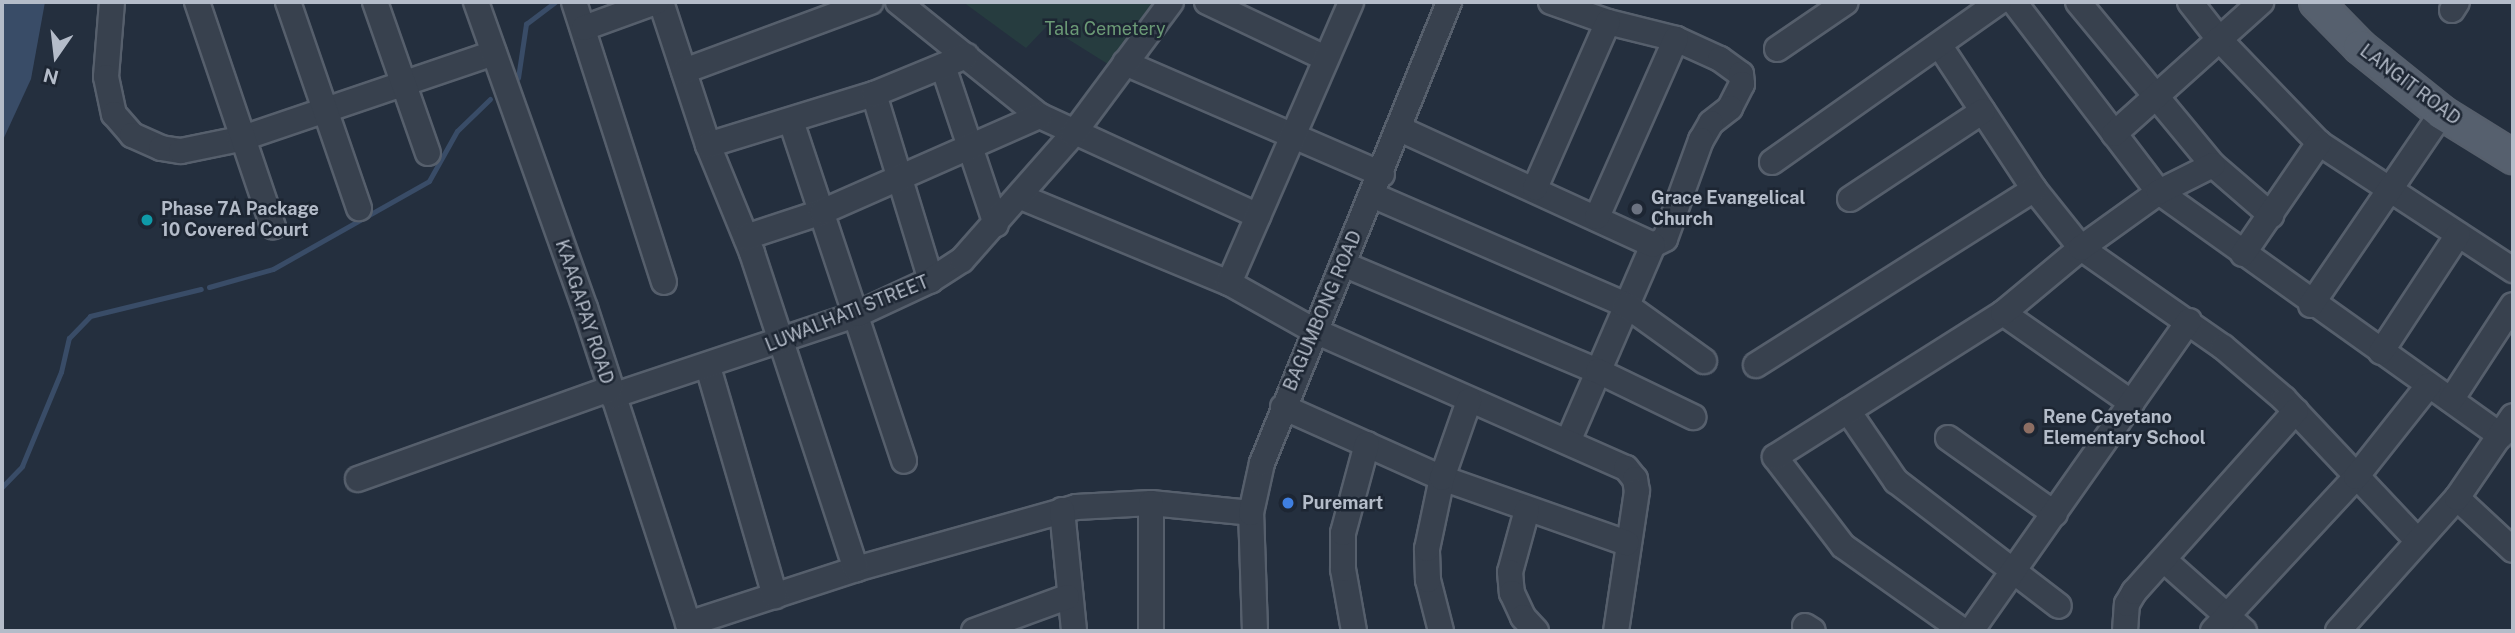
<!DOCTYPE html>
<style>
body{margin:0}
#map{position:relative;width:2515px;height:633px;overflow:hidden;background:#242f3e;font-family:"Public Sans",sans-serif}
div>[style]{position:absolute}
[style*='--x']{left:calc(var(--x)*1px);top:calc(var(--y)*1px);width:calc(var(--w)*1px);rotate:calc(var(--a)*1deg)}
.green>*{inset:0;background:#263c3f}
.water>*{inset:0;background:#394c67}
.stream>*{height:5px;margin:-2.5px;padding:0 2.5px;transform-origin:2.5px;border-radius:2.5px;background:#394c67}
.roads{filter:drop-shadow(2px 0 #565f6c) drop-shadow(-2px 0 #565f6c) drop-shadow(0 2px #565f6c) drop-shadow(0 -2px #565f6c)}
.minor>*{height:24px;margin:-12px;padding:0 12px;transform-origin:12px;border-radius:12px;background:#38414e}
.major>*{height:32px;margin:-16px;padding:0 16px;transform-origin:16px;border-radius:16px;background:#56606e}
.dots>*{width:19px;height:19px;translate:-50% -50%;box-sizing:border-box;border:4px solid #1d2633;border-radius:50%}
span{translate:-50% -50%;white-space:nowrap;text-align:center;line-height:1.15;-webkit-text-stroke:5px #1d2633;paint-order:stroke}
.park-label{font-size:18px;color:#6b9a76}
.street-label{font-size:18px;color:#b4bcc9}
.poi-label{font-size:18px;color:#b4bcc9;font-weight:700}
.left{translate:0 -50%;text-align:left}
.frame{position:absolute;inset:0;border:4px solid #b4bcc9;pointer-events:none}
.north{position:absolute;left:21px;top:21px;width:70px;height:70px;-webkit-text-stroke:5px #1d2633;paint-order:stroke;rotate:194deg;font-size:19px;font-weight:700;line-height:28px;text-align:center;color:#b4bcc9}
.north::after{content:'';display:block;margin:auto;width:24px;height:32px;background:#b4bcc9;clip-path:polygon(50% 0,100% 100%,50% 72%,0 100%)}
</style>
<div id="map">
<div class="green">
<div style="clip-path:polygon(963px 2px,1163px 2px,1111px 66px,1047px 26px,1026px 48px)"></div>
</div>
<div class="water">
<div style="clip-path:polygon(2px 2px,45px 2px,31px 79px,2px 142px)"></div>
</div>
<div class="stream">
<div style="--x:518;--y:78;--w:55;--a:-81.6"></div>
<div style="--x:526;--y:24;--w:36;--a:-37"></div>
<div style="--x:209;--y:287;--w:66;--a:-15.7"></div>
<div style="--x:273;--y:269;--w:179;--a:-29.4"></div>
<div style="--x:429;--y:181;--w:57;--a:-60.8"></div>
<div style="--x:457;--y:131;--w:46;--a:-44.1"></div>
<div style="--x:2;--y:487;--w:29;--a:-46"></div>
<div style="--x:22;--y:466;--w:102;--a:-67.5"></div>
<div style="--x:61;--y:372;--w:35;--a:-77"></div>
<div style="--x:69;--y:338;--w:30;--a:-46"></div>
<div style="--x:90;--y:316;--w:114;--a:-13.7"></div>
</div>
<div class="roads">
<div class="minor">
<div style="--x:112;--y:2;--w:75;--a:94.6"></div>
<div style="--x:106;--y:77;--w:38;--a:78"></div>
<div style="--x:114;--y:114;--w:28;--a:49"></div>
<div style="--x:132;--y:135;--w:32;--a:24"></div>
<div style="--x:161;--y:148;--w:20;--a:9"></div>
<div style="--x:181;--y:151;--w:60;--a:-11.5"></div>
<div style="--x:240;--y:139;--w:268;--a:-18.7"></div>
<div style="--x:197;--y:2;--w:237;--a:71.3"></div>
<div style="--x:288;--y:2;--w:218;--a:71"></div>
<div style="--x:375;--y:2;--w:160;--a:70.7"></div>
<div style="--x:476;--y:2;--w:325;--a:70.4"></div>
<div style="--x:585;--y:308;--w:332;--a:71.9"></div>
<div style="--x:688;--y:624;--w:177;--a:-18.1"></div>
<div style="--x:856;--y:569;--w:229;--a:-15.7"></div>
<div style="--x:1076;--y:507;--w:75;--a:-3.1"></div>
<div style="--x:1151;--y:503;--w:100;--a:5.7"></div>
<div style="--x:574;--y:2;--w:294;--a:72.2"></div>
<div style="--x:661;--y:2;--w:151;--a:71.8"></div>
<div style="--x:708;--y:145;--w:117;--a:67.8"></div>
<div style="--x:752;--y:253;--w:333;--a:71.8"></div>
<div style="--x:898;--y:2;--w:182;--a:38.8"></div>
<div style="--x:1040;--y:116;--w:240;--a:24.6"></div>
<div style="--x:1207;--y:2;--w:131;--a:25.4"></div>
<div style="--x:1551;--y:2;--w:60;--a:19.3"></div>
<div style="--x:1608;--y:22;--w:70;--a:14"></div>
<div style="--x:1676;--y:39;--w:48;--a:24.4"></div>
<div style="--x:1720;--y:59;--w:26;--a:36"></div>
<div style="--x:1741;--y:74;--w:10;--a:84"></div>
<div style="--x:1742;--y:84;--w:27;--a:117"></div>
<div style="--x:1730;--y:108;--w:24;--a:142"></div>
<div style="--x:1711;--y:123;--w:20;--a:120"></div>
<div style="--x:1701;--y:140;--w:105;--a:110"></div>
<div style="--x:1665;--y:239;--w:13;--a:153"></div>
<div style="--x:1653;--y:245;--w:214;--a:113.4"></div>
<div style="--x:2014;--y:2;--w:239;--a:52.7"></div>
<div style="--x:2159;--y:192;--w:420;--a:35.5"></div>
<div style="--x:2078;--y:2;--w:212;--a:50.4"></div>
<div style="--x:2213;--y:165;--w:77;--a:40.8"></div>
<div style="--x:2190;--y:2;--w:47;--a:51.9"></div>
<div style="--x:2219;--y:39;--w:144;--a:46.1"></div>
<div style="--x:2319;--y:143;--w:232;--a:33.2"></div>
<div style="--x:2452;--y:10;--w:9;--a:-58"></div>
<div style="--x:584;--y:28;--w:77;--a:-19.9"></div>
<div style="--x:1940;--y:46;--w:171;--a:56.7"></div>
<div style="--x:2034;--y:189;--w:75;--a:51.5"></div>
<div style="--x:2081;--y:248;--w:173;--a:34.9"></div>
<div style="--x:2223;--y:347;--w:80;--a:40.4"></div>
<div style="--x:2284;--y:399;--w:192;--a:46.7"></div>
<div style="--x:1777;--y:49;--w:83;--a:-34.3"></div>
<div style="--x:1125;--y:63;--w:280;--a:23.4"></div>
<div style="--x:943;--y:66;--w:167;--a:71.5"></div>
<div style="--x:684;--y:71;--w:199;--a:-20.3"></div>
<div style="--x:874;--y:94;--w:195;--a:73"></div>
<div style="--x:791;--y:121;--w:358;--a:71.6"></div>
<div style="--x:1400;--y:129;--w:278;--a:24.6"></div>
<div style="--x:2114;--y:134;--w:198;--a:-41.9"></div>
<div style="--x:708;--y:145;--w:174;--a:-17.1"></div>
<div style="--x:874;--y:94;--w:100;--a:-22.4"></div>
<div style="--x:1772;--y:162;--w:278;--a:-35.2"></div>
<div style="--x:1535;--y:188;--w:181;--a:-66.3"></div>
<div style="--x:1372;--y:195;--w:277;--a:23.4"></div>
<div style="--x:1626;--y:305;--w:96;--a:35.7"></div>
<div style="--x:1021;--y:197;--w:225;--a:22.5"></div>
<div style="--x:1229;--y:283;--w:98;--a:29.2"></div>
<div style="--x:1315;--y:331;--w:340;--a:23.8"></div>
<div style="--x:1626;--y:468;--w:14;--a:51"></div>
<div style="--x:1635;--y:479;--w:12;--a:81"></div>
<div style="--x:1637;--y:491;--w:142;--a:98.5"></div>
<div style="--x:1850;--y:199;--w:159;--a:-33.5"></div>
<div style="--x:1597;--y:217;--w:195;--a:-66.1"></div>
<div style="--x:746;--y:237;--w:80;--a:-18.2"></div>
<div style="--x:822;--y:212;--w:238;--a:-23.8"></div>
<div style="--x:2243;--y:254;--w:135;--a:-55.6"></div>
<div style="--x:1343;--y:264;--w:277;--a:22.8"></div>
<div style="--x:1598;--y:371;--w:106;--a:25.8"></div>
<div style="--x:1229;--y:283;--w:306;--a:-66.5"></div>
<div style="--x:2311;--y:305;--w:232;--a:-55.7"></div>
<div style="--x:2003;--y:313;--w:157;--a:34.9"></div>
<div style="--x:2381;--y:352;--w:140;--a:-56.7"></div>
<div style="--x:1756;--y:365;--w:329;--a:-32.3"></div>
<div style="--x:708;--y:367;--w:239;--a:73.7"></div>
<div style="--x:612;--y:396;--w:259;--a:-18.4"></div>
<div style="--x:858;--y:314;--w:81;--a:-25"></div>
<div style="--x:931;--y:280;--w:37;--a:-33"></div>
<div style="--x:962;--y:260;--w:168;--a:-48.6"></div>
<div style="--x:1073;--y:134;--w:164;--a:-53.4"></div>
<div style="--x:2451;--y:400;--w:113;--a:-56.9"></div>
<div style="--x:1283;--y:407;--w:174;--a:24.1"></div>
<div style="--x:1442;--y:478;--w:196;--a:19.4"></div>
<div style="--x:1848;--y:411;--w:85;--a:55.6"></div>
<div style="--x:1896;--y:481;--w:205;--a:37.5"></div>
<div style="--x:1948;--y:438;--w:131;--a:35.4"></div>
<div style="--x:358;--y:479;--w:268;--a:-19.7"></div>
<div style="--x:2457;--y:498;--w:76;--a:42.9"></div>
<div style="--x:1151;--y:503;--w:128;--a:90"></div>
<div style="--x:1062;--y:510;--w:122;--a:84.3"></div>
<div style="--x:1527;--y:510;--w:64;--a:105.3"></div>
<div style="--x:1510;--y:572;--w:21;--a:85"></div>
<div style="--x:1512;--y:593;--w:26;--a:65"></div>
<div style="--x:1523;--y:617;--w:19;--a:47"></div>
<div style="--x:2164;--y:560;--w:107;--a:41.6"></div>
<div style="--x:1805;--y:626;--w:9;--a:32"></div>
<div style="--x:974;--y:631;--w:99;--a:-20.1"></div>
<div style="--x:1255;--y:631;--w:118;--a:-91.9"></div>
<div style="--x:1251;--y:513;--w:51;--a:-77.6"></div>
<div style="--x:1262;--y:463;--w:497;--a:-67.9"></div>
<div style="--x:1354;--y:631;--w:63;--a:-100.1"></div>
<div style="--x:1343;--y:569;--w:36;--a:-90"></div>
<div style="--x:1343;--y:533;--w:92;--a:-74.9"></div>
<div style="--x:1441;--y:631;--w:53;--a:-104.3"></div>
<div style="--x:1428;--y:580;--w:31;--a:-92"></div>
<div style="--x:1427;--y:549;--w:73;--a:-78.1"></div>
<div style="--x:1442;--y:478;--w:82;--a:-70.7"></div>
<div style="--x:1963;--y:631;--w:147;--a:-144.7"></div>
<div style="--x:1843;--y:546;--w:112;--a:-127.4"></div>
<div style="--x:1775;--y:457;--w:270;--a:-32.3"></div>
<div style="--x:2003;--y:313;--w:102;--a:-39.8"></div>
<div style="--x:2081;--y:248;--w:96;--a:-35.7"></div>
<div style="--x:2159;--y:192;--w:60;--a:-26.6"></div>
<div style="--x:1971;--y:631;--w:379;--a:-54.9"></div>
<div style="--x:2125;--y:631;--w:27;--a:-86"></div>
<div style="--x:2127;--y:604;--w:14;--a:-60"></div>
<div style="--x:2134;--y:592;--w:243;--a:-48.2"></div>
<div style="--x:2213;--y:631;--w:210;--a:-47.1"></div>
<div style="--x:2356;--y:477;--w:117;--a:-51.6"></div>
<div style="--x:2338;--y:631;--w:178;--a:-48.2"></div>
<div style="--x:2457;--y:498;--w:99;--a:-55.7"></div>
</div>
<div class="major">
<div style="--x:2316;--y:2;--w:63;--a:45.6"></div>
<div style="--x:2360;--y:47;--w:105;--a:38.8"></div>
<div style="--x:2442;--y:113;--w:84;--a:31.8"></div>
</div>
</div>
<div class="dots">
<div style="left:1637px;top:209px;background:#6b7280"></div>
<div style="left:147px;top:220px;background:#0f9aa8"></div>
<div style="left:2029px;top:428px;background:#8d6e63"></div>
<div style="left:1288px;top:503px;background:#3f7fe0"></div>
</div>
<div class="park-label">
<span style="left:1105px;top:29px">Tala Cemetery</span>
</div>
<div class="street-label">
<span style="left:2410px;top:85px;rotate:37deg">LANGIT ROAD</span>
<span style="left:1323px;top:311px;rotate:-67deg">BAGUMBONG ROAD</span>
<span style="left:584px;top:312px;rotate:72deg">KAAGAPAY ROAD</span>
<span style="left:847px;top:314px;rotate:-22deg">LUWALHATI STREET</span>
</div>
<div class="poi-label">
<span class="left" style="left:1651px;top:209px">Grace Evangelical<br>Church</span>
<span class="left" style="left:161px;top:220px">Phase 7A Package<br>10 Covered Court</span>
<span class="left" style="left:2043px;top:428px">Rene Cayetano<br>Elementary School</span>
<span class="left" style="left:1302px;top:503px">Puremart</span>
</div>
<div class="frame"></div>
<div class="north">N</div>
</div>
